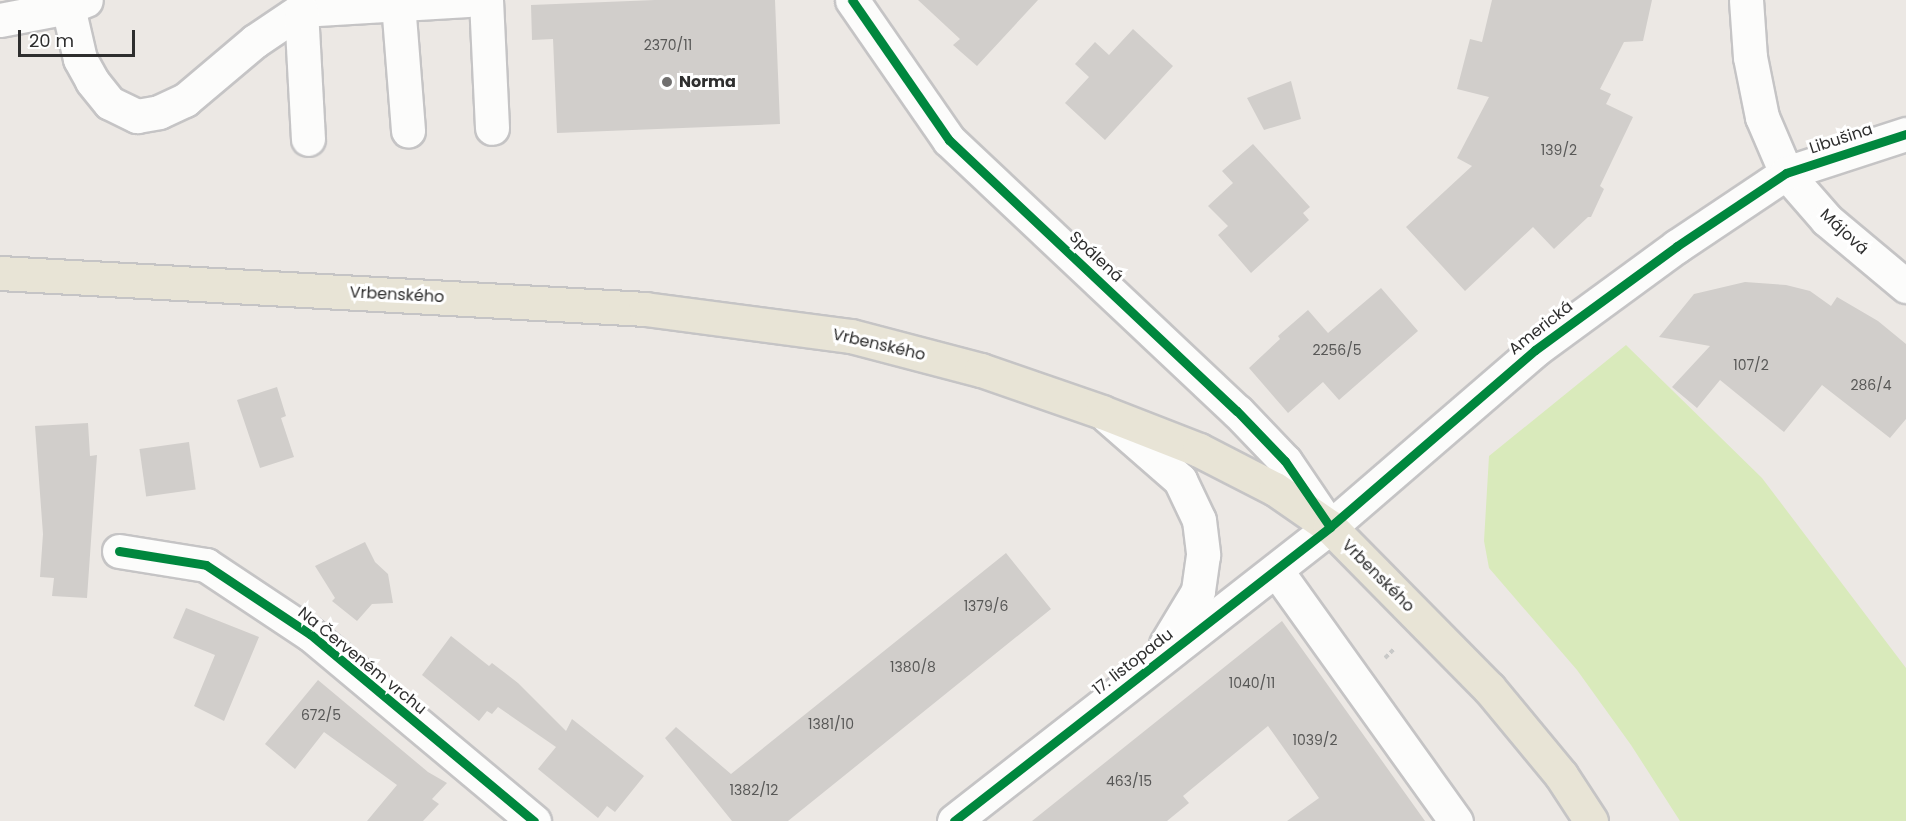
<!DOCTYPE html>
<meta charset="utf-8">
<style>
body{margin:0}
#map{position:relative;width:1906px;height:821px;overflow:hidden;background:#ece8e4;font-family:Poppins,sans-serif}
div>[style]{position:absolute}
[style*='--x']{left:calc(var(--x)*1px);top:calc(var(--y)*1px);width:calc(var(--w)*1px);rotate:calc(var(--a)*1deg)}
.pitch>*{inset:0;background:#d9eabb}
.building>*{inset:0;background:#d1cecb;transform-origin:0 0}
.path>*{height:4px;margin-top:-2px;transform-origin:0;background:repeating-linear-gradient(90deg,#c9c9c8 0 4.5px,transparent 0 7.5px)}
.roads{filter:drop-shadow(2px 0 #c5c4c5) drop-shadow(-2px 0 #c5c4c5) drop-shadow(0 2px #c5c4c5) drop-shadow(0 -2px #c5c4c5)}
.minor>*{height:33px;margin:-16.5px;padding:0 16.5px;transform-origin:16.5px;border-radius:16.5px;background:#fcfcfb}
.major>*{height:33px;margin:-16.5px;padding:0 16.5px;transform-origin:16.5px;border-radius:16.5px;background:#e8e4d6}
.cycleway>*{height:9px;margin:-4.5px;padding:0 4.5px;transform-origin:4.5px;border-radius:4.5px;background:#00873e}
.dots>*{width:16px;height:16px;translate:-50% -50%;box-sizing:border-box;border:3px solid #fff;border-radius:50%}
span{translate:-50% -50%;white-space:nowrap;text-align:center;line-height:1.15;-webkit-text-stroke:6px #fff;paint-order:stroke}
.number-label{font-size:14px;color:#585857}
.number-label span{-webkit-text-stroke-width:0}
.poi-label{font-size:16px;color:#2e2e2e;font-weight:700}
.left{translate:0 -50%;text-align:left}
.street-label{font-size:16px;color:#2e2e2e}
.scale{position:absolute;left:18px;top:30px;width:117px;height:27px;box-sizing:border-box;border:3px solid #2e2e2e;border-top:0;padding-left:8px;font-size:18px;line-height:21px;white-space:nowrap;color:#2e2e2e;-webkit-text-stroke:4px #fff;paint-order:stroke}
</style>
<div id="map">
<div class="pitch">
<div style="clip-path:polygon(1626px 345px,1762px 478px,1906px 668px,1906px 821px,1680px 821px,1631px 745px,1577px 670px,1489px 568px,1484px 541px,1489px 456px)"></div>
</div>
<div class="building">
<div style="clip-path:polygon(655px 0,775px 0,780px 124px,557px 133px,553px 39px,532px 40px,531px 5px)"></div>
<div style="clip-path:polygon(918px 0,1038px 0,977px 66px,953px 45px,960px 39px)"></div>
<div style="clip-path:polygon(1492px 0,1652px 0,1643px 41px,1624px 42px,1600px 89px,1611px 94px,1606px 104px,1633px 117px,1600px 186px,1604px 189px,1591px 217px,1588px 217px,1554px 249px,1533px 227px,1465px 291px,1406px 227px,1472px 166px,1457px 158px,1489px 97px,1457px 89px,1470px 39px,1482px 42px)"></div>
<div style="clip-path:polygon(1133px 29px,1173px 66px,1105px 140px,1065px 103px,1089px 77px,1075px 64px,1095px 42px,1109px 55px)"></div>
<div style="clip-path:polygon(1291px 81px,1301px 119px,1264px 130px,1247px 98px)"></div>
<div style="clip-path:polygon(1253px 144px,1310px 207px,1303px 213px,1309px 220px,1251px 273px,1218px 235px,1228px 226px,1208px 206px,1233px 183px,1222px 171px)"></div>
<div style="clip-path:polygon(1745px 282px,1786px 285px,1810px 291px,1831px 306px,1837px 297px,1878px 321px,1906px 344px,1906px 419px,1890px 438px,1822px 385px,1784px 432px,1720px 380px,1697px 408px,1672px 387px,1710px 346px,1659px 337px,1694px 294px)"></div>
<div style="clip-path:polygon(1381px 288px,1418px 331px,1339px 400px,1323px 382px,1288px 413px,1249px 368px,1280px 339px,1278px 336px,1308px 310px,1328px 333px)"></div>
<div style="clip-path:polygon(277px 387px,286px 416px,281px 418px,294px 457px,260px 468px,237px 400px)"></div>
<div style="clip-path:polygon(88px 423px,90px 456px,97px 455px,87px 598px,52px 596px,54px 578px,40px 577px,43px 534px,35px 426px)"></div>
<div style="left:189px;top:442px;width:48px;height:50px;rotate:82deg"></div>
<div style="clip-path:polygon(365px 542px,375px 562px,388px 574px,393px 603px,372px 604px,357px 621px,332px 601px,335px 598px,315px 566px)"></div>
<div style="clip-path:polygon(1006px 553px,1051px 609px,788px 821px,732px 821px,665px 738px,676px 727px,731px 774px)"></div>
<div style="clip-path:polygon(186px 608px,259px 637px,224px 721px,194px 706px,215px 655px,173px 638px)"></div>
<div style="clip-path:polygon(1282px 621px,1425px 821px,1287px 821px,1319px 798px,1268px 726px,1183px 796px,1189px 803px,1167px 821px,1032px 821px)"></div>
<div style="clip-path:polygon(451px 636px,489px 666px,492px 663px,518px 683px,566px 731px,572px 719px,644px 776px,615px 812px,607px 806px,598px 818px,538px 769px,556px 747px,498px 707px,492px 714px,487px 711px,479px 721px,422px 675px)"></div>
<div style="clip-path:polygon(318px 680px,428px 772px,447px 783px,432px 799px,439px 804px,423px 821px,367px 821px,397px 785px,324px 732px,295px 769px,265px 744px)"></div>
</div>
<div class="path">
<div style="--x:1385;--y:658;--w:14;--a:-45"></div>
</div>
<div class="roads">
<div class="minor">
<div style="--x:486;--y:0;--w:128;--a:87.3"></div>
<div style="--x:852;--y:0;--w:170;--a:55.3"></div>
<div style="--x:949;--y:140;--w:395;--a:43.3"></div>
<div style="--x:1237;--y:411;--w:69;--a:46.2"></div>
<div style="--x:1285;--y:461;--w:78;--a:55.9"></div>
<div style="--x:1746;--y:0;--w:57;--a:86"></div>
<div style="--x:1750;--y:57;--w:61;--a:78.7"></div>
<div style="--x:1762;--y:117;--w:61;--a:66.8"></div>
<div style="--x:1786;--y:173;--w:62;--a:48.9"></div>
<div style="--x:1827;--y:220;--w:103;--a:39.9"></div>
<div style="--x:398;--y:3;--w:128;--a:85.5"></div>
<div style="--x:68;--y:7;--w:53;--a:77"></div>
<div style="--x:80;--y:59;--w:25;--a:61"></div>
<div style="--x:92;--y:81;--w:28;--a:51"></div>
<div style="--x:110;--y:103;--w:30;--a:26"></div>
<div style="--x:137;--y:116;--w:22;--a:-10"></div>
<div style="--x:159;--y:112;--w:29;--a:-25"></div>
<div style="--x:185;--y:100;--w:92;--a:-40.1"></div>
<div style="--x:255;--y:41;--w:55;--a:-34"></div>
<div style="--x:301;--y:10;--w:167;--a:-3.4"></div>
<div style="--x:301;--y:10;--w:129;--a:86.9"></div>
<div style="--x:0;--y:20;--w:69;--a:-10.8"></div>
<div style="--x:68;--y:7;--w:19;--a:-21"></div>
<div style="--x:1107;--y:416;--w:97;--a:41.2"></div>
<div style="--x:1180;--y:480;--w:44;--a:64.6"></div>
<div style="--x:1199;--y:520;--w:35;--a:83"></div>
<div style="--x:1203;--y:555;--w:36;--a:98"></div>
<div style="--x:1198;--y:591;--w:62;--a:121.1"></div>
<div style="--x:119;--y:551;--w:88;--a:9.1"></div>
<div style="--x:206;--y:565;--w:125;--a:33.6"></div>
<div style="--x:310;--y:634;--w:292;--a:39.9"></div>
<div style="--x:1276;--y:570;--w:309;--a:54.4"></div>
<div style="--x:954;--y:821;--w:477;--a:-38"></div>
<div style="--x:1330;--y:527;--w:271;--a:-40.8"></div>
<div style="--x:1535;--y:350;--w:176;--a:-36.2"></div>
<div style="--x:1677;--y:246;--w:131;--a:-33.8"></div>
<div style="--x:1786;--y:173;--w:126;--a:-18"></div>
</div>
<div class="major">
<div style="--x:0;--y:273;--w:646;--a:3.19"></div>
<div style="--x:645;--y:309;--w:208;--a:7.5"></div>
<div style="--x:851;--y:336;--w:134;--a:14.7"></div>
<div style="--x:981;--y:370;--w:128;--a:19.1"></div>
<div style="--x:1102;--y:412;--w:104;--a:21.4"></div>
<div style="--x:1199;--y:450;--w:85;--a:27.2"></div>
<div style="--x:1275;--y:489;--w:67;--a:34.6"></div>
<div style="--x:1330;--y:527;--w:226;--a:45.4"></div>
<div style="--x:1489;--y:688;--w:113;--a:50.4"></div>
<div style="--x:1561;--y:775;--w:55;--a:56.9"></div>
</div>
</div>
<div class="cycleway">
<div style="--x:852;--y:0;--w:170;--a:55.3"></div>
<div style="--x:949;--y:140;--w:395;--a:43.3"></div>
<div style="--x:1237;--y:411;--w:69;--a:46.2"></div>
<div style="--x:1285;--y:461;--w:80;--a:55.7"></div>
<div style="--x:119;--y:551;--w:88;--a:9.1"></div>
<div style="--x:206;--y:565;--w:125;--a:33.6"></div>
<div style="--x:310;--y:634;--w:292;--a:39.9"></div>
<div style="--x:954;--y:821;--w:477;--a:-38"></div>
<div style="--x:1330;--y:527;--w:271;--a:-40.8"></div>
<div style="--x:1535;--y:350;--w:176;--a:-36.2"></div>
<div style="--x:1677;--y:246;--w:131;--a:-33.8"></div>
<div style="--x:1786;--y:173;--w:126;--a:-18"></div>
</div>
<div class="dots">
<div style="left:667px;top:82px;background:#706f6e"></div>
</div>
<div class="number-label">
<span style="left:668px;top:45px">2370/11</span>
<span style="left:1559px;top:150px">139/2</span>
<span style="left:1337px;top:350px">2256/5</span>
<span style="left:1751px;top:365px">107/2</span>
<span style="left:1871px;top:385px">286/4</span>
<span style="left:986px;top:606px">1379/6</span>
<span style="left:913px;top:667px">1380/8</span>
<span style="left:1252px;top:683px">1040/11</span>
<span style="left:321px;top:715px">672/5</span>
<span style="left:831px;top:724px">1381/10</span>
<span style="left:1315px;top:740px">1039/2</span>
<span style="left:1129px;top:781px">463/15</span>
<span style="left:754px;top:790px">1382/12</span>
</div>
<div class="poi-label">
<span class="left" style="left:679px;top:82px">Norma</span>
</div>
<div class="street-label">
<span style="left:1841px;top:139px;rotate:-18deg">Libušina</span>
<span style="left:1844px;top:232px;rotate:43deg">Májová</span>
<span style="left:1096px;top:257px;rotate:43deg">Spálená</span>
<span style="left:397px;top:295px;rotate:3deg">Vrbenského</span>
<span style="left:1541px;top:328px;rotate:-38deg">Americká</span>
<span style="left:879px;top:345px;rotate:13deg">Vrbenského</span>
<span style="left:1378px;top:576px;rotate:45deg">Vrbenského</span>
<span style="left:362px;top:661px;rotate:39deg">Na Červeném vrchu</span>
<span style="left:1133px;top:662px;rotate:-38deg">17. listopadu</span>
</div>
<div class="scale">20 m</div>
</div>
